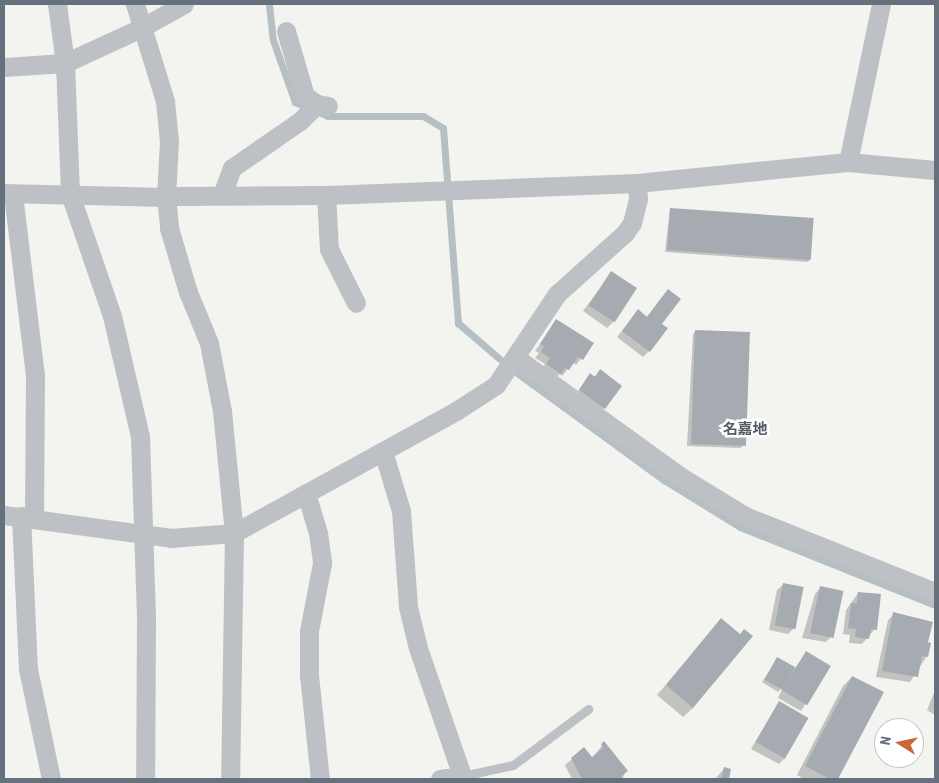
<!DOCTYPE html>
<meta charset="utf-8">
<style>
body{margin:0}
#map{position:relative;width:939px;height:783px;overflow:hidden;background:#f3f3f0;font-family:"Roboto Condensed","Noto Sans JP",sans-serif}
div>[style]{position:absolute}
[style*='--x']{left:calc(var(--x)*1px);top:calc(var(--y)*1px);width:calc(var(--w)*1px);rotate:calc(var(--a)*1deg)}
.shadow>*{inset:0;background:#0003}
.stream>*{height:7px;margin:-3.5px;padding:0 3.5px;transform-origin:3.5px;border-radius:3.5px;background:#b6bfc4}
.building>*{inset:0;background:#a5abb0;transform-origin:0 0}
.service>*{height:9px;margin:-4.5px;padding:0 4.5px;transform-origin:4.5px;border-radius:4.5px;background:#bdc0c4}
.minor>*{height:19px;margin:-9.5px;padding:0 9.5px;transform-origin:9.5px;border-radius:9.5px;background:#bdc0c4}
span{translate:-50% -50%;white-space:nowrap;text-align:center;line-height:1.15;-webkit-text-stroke:5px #fff;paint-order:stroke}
.quarter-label{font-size:15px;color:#535b64;font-weight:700}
.frame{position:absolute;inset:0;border:5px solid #66717e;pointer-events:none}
.north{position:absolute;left:874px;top:718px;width:50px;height:50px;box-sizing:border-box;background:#fff;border:1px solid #c2c6cb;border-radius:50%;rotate:280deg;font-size:14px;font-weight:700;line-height:20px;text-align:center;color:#66717e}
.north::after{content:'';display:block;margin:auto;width:18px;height:22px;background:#ce6536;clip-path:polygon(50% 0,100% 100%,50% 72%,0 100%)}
</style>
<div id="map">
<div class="shadow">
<div style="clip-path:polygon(670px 209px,810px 259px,808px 262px,665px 252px)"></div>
<div style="clip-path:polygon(612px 272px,613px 322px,607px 328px,583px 311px)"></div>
<div style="clip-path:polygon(662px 297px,660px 324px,649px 351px,643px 357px,617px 337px,638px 311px,646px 318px)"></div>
<div style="clip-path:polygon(556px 321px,592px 344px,576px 365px,573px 363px,562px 376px,560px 374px,554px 380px,540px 371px,545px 364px,535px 358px,539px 353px,535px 351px)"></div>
<div style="clip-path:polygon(696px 331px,743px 446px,740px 448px,687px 446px,693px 334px)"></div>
<div style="clip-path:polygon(600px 371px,604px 408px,598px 414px,574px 397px,590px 374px,594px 377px)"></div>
<div style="clip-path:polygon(784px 584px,794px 628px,788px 634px,769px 630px,777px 590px)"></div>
<div style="clip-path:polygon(821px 587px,832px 636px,826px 642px,802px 638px,815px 594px)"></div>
<div style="clip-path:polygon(858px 593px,875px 629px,862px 644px,849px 643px,850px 635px,843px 634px,846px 610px)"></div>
<div style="clip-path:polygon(894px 614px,926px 643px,927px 656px,910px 682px,876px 677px,888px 620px)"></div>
<div style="clip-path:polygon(721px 620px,693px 708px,683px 717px,657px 695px)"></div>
<div style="clip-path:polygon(806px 653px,829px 666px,801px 711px,778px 698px,783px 687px,778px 692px,762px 682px,778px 658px,795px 668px)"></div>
<div style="clip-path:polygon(852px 677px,883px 693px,836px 779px,804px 779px,797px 775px,843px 686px)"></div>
<div style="clip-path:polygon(935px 690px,935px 715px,927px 710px)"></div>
<div style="clip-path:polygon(779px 703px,785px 758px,779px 764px,751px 749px)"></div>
<div style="clip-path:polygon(604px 743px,626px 771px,622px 779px,572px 779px,565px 765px,584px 749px,592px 758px)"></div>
<div style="clip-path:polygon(724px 769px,730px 770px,728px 779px,715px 779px)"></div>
</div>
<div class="stream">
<div style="--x:269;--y:4;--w:36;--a:84"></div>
<div style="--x:273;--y:40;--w:66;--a:70.5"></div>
<div style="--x:295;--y:102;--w:36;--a:23"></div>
<div style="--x:328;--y:116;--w:95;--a:0"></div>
<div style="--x:423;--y:116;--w:23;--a:31"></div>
<div style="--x:443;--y:128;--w:196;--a:85.6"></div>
<div style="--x:458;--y:323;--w:58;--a:40.8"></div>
<div style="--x:517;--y:373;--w:182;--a:36.1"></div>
<div style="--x:664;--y:480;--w:89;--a:31.7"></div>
<div style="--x:740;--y:527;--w:210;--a:21.8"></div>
</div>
<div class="building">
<div style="left:670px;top:208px;width:144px;height:42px;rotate:4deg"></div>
<div style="left:611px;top:271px;width:31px;height:41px;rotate:33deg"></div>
<div style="clip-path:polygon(668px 289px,681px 299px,662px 324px,668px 328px,650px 352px,622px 331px,638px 309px,647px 317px)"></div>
<div style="clip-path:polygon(556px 319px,594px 343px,583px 360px,578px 357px,569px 370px,565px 368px,561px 374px,546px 364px,550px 358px,541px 352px,544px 346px,540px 344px)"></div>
<div style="left:695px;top:330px;width:55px;height:114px;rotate:2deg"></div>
<div style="clip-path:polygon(600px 369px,622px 386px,605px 409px,579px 390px,590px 373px,595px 377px)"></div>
<div style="left:783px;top:583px;width:21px;height:43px;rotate:11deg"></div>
<div style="left:820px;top:586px;width:24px;height:48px;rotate:12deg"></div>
<div style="clip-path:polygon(858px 592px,881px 594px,877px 630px,871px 629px,869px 639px,855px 637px,856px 629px,848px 628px,851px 603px,857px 603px)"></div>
<div style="clip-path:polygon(893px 612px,933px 622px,928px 642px,931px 643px,928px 657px,922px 656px,918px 677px,882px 671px)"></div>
<div style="clip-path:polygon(721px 618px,740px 634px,744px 629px,753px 636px,693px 708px,666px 685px)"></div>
<div style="left:806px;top:651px;width:29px;height:46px;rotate:31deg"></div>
<div style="left:777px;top:657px;width:21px;height:26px;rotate:29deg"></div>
<div style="clip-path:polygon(852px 676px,884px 692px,838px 779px,830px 779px,805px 766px)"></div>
<div style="left:779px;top:701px;width:34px;height:47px;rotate:30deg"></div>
<div style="clip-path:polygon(604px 741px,628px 771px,621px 776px,623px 779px,582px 779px,571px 758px,584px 747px,592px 757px,603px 748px,601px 744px)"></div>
<div style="clip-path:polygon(724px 767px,731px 769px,729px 779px,721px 779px)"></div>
</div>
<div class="service">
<div style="--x:462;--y:776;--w:52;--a:-12.2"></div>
<div style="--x:513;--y:765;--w:94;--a:-36.7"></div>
</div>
<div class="minor">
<div style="--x:57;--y:4;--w:60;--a:82.3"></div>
<div style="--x:65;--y:63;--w:131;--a:87.8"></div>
<div style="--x:70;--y:194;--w:129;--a:71"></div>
<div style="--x:112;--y:316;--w:123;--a:76.9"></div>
<div style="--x:140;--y:436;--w:179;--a:88.1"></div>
<div style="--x:146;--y:615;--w:164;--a:90.3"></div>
<div style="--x:135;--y:4;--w:102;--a:72.8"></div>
<div style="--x:165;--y:101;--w:40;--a:84.3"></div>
<div style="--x:169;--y:141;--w:56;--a:93.1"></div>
<div style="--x:166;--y:197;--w:31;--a:84"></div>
<div style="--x:169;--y:228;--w:67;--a:73.5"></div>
<div style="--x:188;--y:292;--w:55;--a:67.6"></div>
<div style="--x:209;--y:343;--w:69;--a:79.2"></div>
<div style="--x:222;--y:411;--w:123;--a:84.4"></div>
<div style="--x:234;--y:533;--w:246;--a:90.9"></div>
<div style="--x:286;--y:31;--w:68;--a:73.7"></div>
<div style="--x:305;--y:96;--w:14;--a:34"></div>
<div style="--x:317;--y:104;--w:11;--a:10"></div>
<div style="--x:4;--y:67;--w:61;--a:-3.8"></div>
<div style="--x:65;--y:63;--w:84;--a:-24.7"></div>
<div style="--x:141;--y:28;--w:49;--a:-29.2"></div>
<div style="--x:848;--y:162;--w:161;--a:-78.2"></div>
<div style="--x:4;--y:193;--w:162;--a:1.4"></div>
<div style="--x:13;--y:194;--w:183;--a:83.1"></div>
<div style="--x:35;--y:376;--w:142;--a:90.4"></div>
<div style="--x:222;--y:195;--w:29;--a:-70"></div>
<div style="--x:232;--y:168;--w:83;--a:-34.7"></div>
<div style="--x:300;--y:121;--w:24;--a:-45"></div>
<div style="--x:326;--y:195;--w:54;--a:86.8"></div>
<div style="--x:329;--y:249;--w:60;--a:63.4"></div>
<div style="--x:176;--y:196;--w:150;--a:-0.4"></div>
<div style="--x:326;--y:195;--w:311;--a:-2.2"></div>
<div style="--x:637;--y:183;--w:212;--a:-5.7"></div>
<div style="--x:848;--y:162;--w:87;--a:5.3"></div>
<div style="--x:515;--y:357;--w:207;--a:35.8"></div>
<div style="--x:683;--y:478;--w:73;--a:31.5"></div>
<div style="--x:745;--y:516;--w:205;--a:21.8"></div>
<div style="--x:383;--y:451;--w:63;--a:73.3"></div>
<div style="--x:401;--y:511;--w:96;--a:85.8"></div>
<div style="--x:408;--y:607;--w:42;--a:76.3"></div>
<div style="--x:418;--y:648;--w:139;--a:71"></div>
<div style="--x:306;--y:493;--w:42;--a:73.3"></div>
<div style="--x:318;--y:533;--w:30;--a:82"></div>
<div style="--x:322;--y:563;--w:69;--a:100.8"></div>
<div style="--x:309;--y:631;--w:44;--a:90"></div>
<div style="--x:309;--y:675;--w:105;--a:84"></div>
<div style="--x:4;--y:515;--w:169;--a:7.8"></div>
<div style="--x:171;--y:538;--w:63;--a:-4.5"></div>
<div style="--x:234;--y:533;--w:253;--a:-28.8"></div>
<div style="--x:456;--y:411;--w:48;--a:-33"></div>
<div style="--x:496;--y:385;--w:110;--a:-56.2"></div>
<div style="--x:557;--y:294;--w:91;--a:-41.9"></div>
<div style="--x:625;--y:233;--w:12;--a:-55"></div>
<div style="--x:632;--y:223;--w:25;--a:-76"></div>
<div style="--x:638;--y:199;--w:16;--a:-94"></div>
<div style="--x:21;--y:516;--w:153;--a:87.4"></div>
<div style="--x:28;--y:669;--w:112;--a:78.2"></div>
<div style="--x:440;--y:779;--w:22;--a:-8"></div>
</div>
<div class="quarter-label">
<span style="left:745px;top:430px">名嘉地</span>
</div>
<div class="frame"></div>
<div class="north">N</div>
</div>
